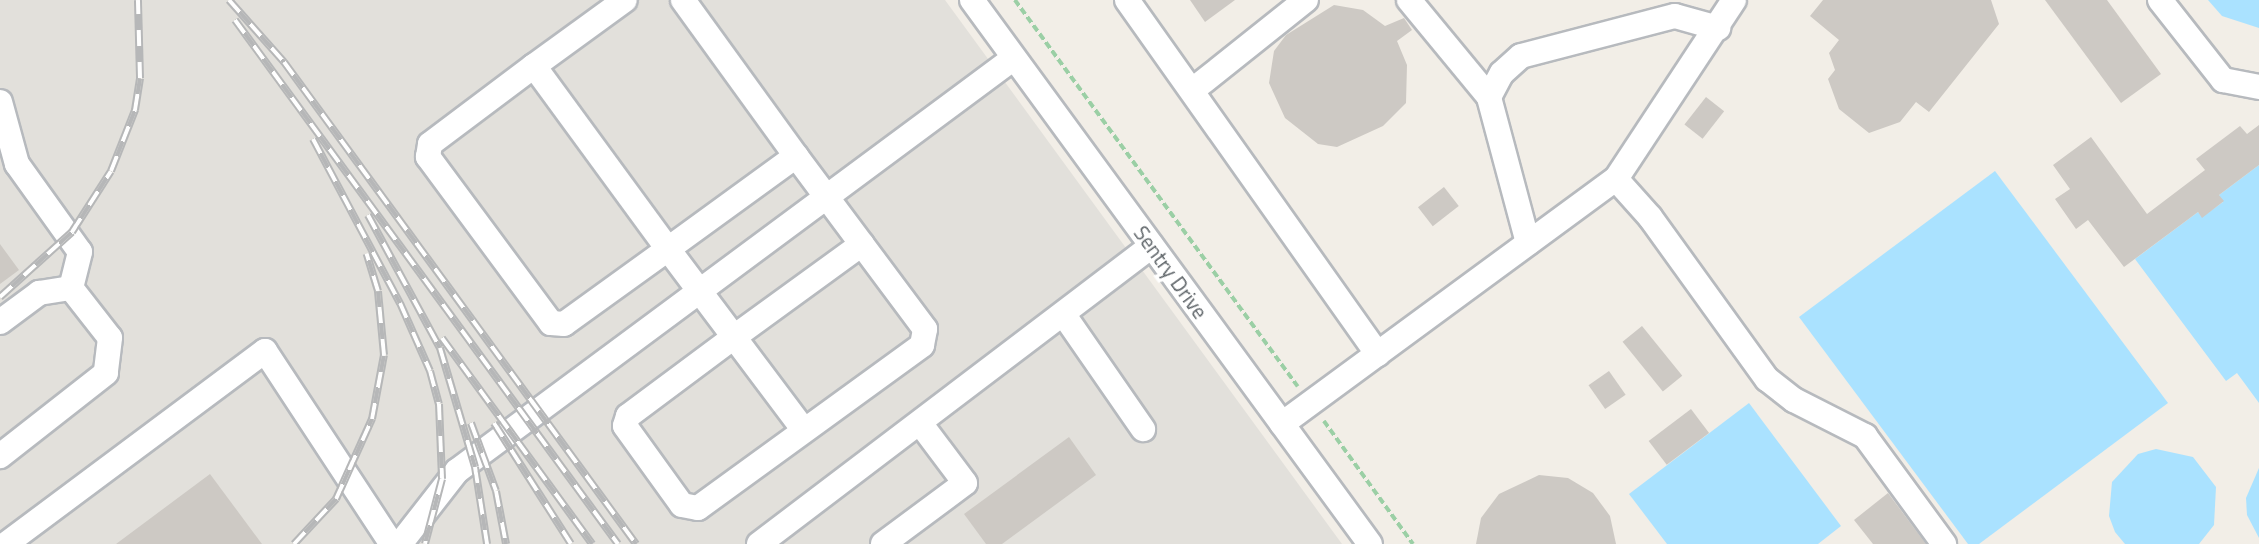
<!DOCTYPE html>
<style>
body{margin:0}
#map{position:relative;width:2259px;height:544px;overflow:hidden;background:#f2eee7;font-family:"Titillium Web",sans-serif}
div>[style]{position:absolute}
[style*='--x']{left:calc(var(--x)*1px);top:calc(var(--y)*1px);width:calc(var(--w)*1px);rotate:calc(var(--a)*1deg)}
.industrial>*{inset:0;background:#e2e0db}
.water>*{inset:0;background:#aae2ff}
.building>*{inset:0;background:#cdc9c4;transform-origin:0 0}
.path>*{height:3.5px;margin-top:-1.75px;transform-origin:0;background:repeating-linear-gradient(90deg,#9bcfa5 0 7px,transparent 0 10.5px)}
.roads{filter:drop-shadow(2px 0 #b7babe) drop-shadow(-2px 0 #b7babe) drop-shadow(0 2px #b7babe) drop-shadow(0 -2px #b7babe)}
.minor>*{height:24px;margin:-12px;padding:0 12px;transform-origin:12px;border-radius:12px;background:#fff}
.rail>*{height:8px;margin-top:-4px;transform-origin:0;background:repeating-linear-gradient(90deg,#fff 0 16px,#b6b7b8 0 32px);box-sizing:border-box;border-block:2px solid #b6b7b8}
span{translate:-50% -50%;white-space:nowrap;text-align:center;line-height:1.15;-webkit-text-stroke:7px #fff;paint-order:stroke}
.street-label{font-size:21px;color:#5e6468}
</style>
<div id="map">
<div class="industrial">
<div style="clip-path:polygon(0 0,945px 0,1342px 544px,0 544px)"></div>
</div>
<div class="water">
<div style="clip-path:polygon(2208px 0,2259px 0,2259px 28px,2222px 16px)"></div>
<div style="clip-path:polygon(2259px 165px,2259px 403px,2237px 373px,2226px 381px,2135px 259px,2198px 212px,2202px 217px,2223px 202px,2219px 195px)"></div>
<div style="clip-path:polygon(1995px 171px,2168px 403px,1979px 544px,1968px 544px,1799px 317px)"></div>
<div style="clip-path:polygon(1749px 403px,1841px 526px,1818px 544px,1667px 544px,1629px 494px)"></div>
<div style="clip-path:polygon(2156px 449px,2193px 457px,2216px 487px,2214px 525px,2199px 544px,2125px 544px,2115px 532px,2109px 516px,2112px 482px,2138px 454px)"></div>
<div style="clip-path:polygon(2259px 468px,2259px 538px,2247px 515px,2246px 498px)"></div>
</div>
<div class="building">
<div style="clip-path:polygon(1190px 0,1235px 0,1205px 22px)"></div>
<div style="clip-path:polygon(1823px 0,1991px 0,1999px 24px,1929px 112px,1916px 102px,1900px 122px,1869px 133px,1839px 109px,1828px 79px,1835px 70px,1829px 53px,1839px 40px,1810px 16px)"></div>
<div style="clip-path:polygon(2045px 0,2107px 0,2161px 74px,2121px 103px)"></div>
<div style="clip-path:polygon(1334px 5px,1363px 10px,1385px 26px,1404px 18px,1412px 30px,1397px 41px,1407px 65px,1406px 103px,1383px 126px,1337px 147px,1318px 144px,1285px 118px,1269px 83px,1274px 51px,1286px 35px)"></div>
<div style="left:1706px;top:97px;width:23px;height:35px;rotate:38deg"></div>
<div style="clip-path:polygon(2259px 125px,2259px 165px,2219px 195px,2224px 201px,2202px 218px,2198px 212px,2124px 267px,2088px 220px,2076px 229px,2055px 199px,2070px 189px,2053px 165px,2091px 137px,2147px 214px,2205px 170px,2196px 159px,2240px 126px,2247px 134px)"></div>
<div style="left:1444px;top:187px;width:24px;height:33px;rotate:52deg"></div>
<div style="clip-path:polygon(0 244px,19px 270px,0 284px)"></div>
<div style="left:1642px;top:326px;width:64px;height:25px;rotate:51deg"></div>
<div style="left:1609px;top:371px;width:29px;height:25px;rotate:55deg"></div>
<div style="left:1691px;top:409px;width:30px;height:53px;rotate:53deg"></div>
<div style="clip-path:polygon(1069px 437px,1096px 475px,1002px 544px,986px 544px,964px 514px)"></div>
<div style="clip-path:polygon(210px 474px,262px 544px,116px 544px)"></div>
<div style="clip-path:polygon(1539px 475px,1568px 478px,1593px 493px,1610px 516px,1616px 544px,1476px 544px,1481px 518px,1499px 494px)"></div>
<div style="clip-path:polygon(1888px 493px,1926px 544px,1873px 544px,1854px 520px)"></div>
</div>
<div class="path">
<div style="--x:1015;--y:0;--w:479;--a:53.8"></div>
<div style="--x:1324;--y:421;--w:152;--a:54.1"></div>
</div>
<div class="roads">
<div class="minor">
<div style="--x:683;--y:0;--w:193;--a:54.1"></div>
<div style="--x:972;--y:0;--w:674;--a:53.81"></div>
<div style="--x:1127;--y:0;--w:434;--a:54.7"></div>
<div style="--x:1409;--y:0;--w:126;--a:50.5"></div>
<div style="--x:2160;--y:0;--w:102;--a:51.8"></div>
<div style="--x:2223;--y:80;--w:37;--a:11"></div>
<div style="--x:534;--y:66;--w:227;--a:53.8"></div>
<div style="--x:668;--y:249;--w:110;--a:53.1"></div>
<div style="--x:734;--y:337;--w:132;--a:143.3"></div>
<div style="--x:628;--y:416;--w:10;--a:107"></div>
<div style="--x:625;--y:426;--w:97;--a:54.2"></div>
<div style="--x:682;--y:505;--w:16;--a:11"></div>
<div style="--x:698;--y:508;--w:277;--a:-36"></div>
<div style="--x:922;--y:345;--w:16;--a:-79"></div>
<div style="--x:925;--y:329;--w:216;--a:-126.7"></div>
<div style="--x:796;--y:156;--w:158;--a:144"></div>
<div style="--x:668;--y:249;--w:128;--a:144.2"></div>
<div style="--x:564;--y:324;--w:13;--a:-176"></div>
<div style="--x:551;--y:323;--w:207;--a:-126.5"></div>
<div style="--x:428;--y:157;--w:13;--a:-81"></div>
<div style="--x:430;--y:144;--w:130;--a:-36.9"></div>
<div style="--x:534;--y:66;--w:112;--a:-36"></div>
<div style="--x:1194;--y:89;--w:143;--a:-38.5"></div>
<div style="--x:0;--y:102;--w:64;--a:74.7"></div>
<div style="--x:17;--y:164;--w:108;--a:54.4"></div>
<div style="--x:80;--y:252;--w:37;--a:104"></div>
<div style="--x:1616;--y:179;--w:214;--a:-56.6"></div>
<div style="--x:1528;--y:243;--w:151;--a:-105"></div>
<div style="--x:1489;--y:97;--w:27;--a:-62"></div>
<div style="--x:1502;--y:73;--w:25;--a:-42"></div>
<div style="--x:1521;--y:56;--w:159;--a:-14.6"></div>
<div style="--x:1675;--y:16;--w:45;--a:15.6"></div>
<div style="--x:1064;--y:315;--w:139;--a:55.3"></div>
<div style="--x:0;--y:322;--w:49;--a:-36.6"></div>
<div style="--x:39;--y:293;--w:32;--a:-9"></div>
<div style="--x:71;--y:288;--w:63;--a:52"></div>
<div style="--x:110;--y:338;--w:35;--a:97"></div>
<div style="--x:106;--y:373;--w:135;--a:141.9"></div>
<div style="--x:1282;--y:424;--w:414;--a:-36.3"></div>
<div style="--x:1616;--y:179;--w:51;--a:48.2"></div>
<div style="--x:1650;--y:217;--w:200;--a:54.2"></div>
<div style="--x:1767;--y:379;--w:34;--a:38"></div>
<div style="--x:1794;--y:400;--w:80;--a:26.9"></div>
<div style="--x:1865;--y:436;--w:134;--a:53.8"></div>
<div style="--x:803;--y:429;--w:115;--a:-126.9"></div>
<div style="--x:734;--y:337;--w:158;--a:-36"></div>
<div style="--x:6;--y:544;--w:323;--a:-36.7"></div>
<div style="--x:265;--y:351;--w:231;--a:56.7"></div>
<div style="--x:400;--y:544;--w:93;--a:-52"></div>
<div style="--x:457;--y:471;--w:693;--a:-36.56"></div>
<div style="--x:759;--y:544;--w:493;--a:-37.2"></div>
<div style="--x:883;--y:544;--w:102;--a:-36.6"></div>
<div style="--x:965;--y:483;--w:75;--a:-126.9"></div>
</div>
</div>
<div class="rail">
<div style="--x:229;--y:0;--w:83;--a:48.4"></div>
<div style="--x:284;--y:62;--w:597;--a:53.86"></div>
<div style="--x:235;--y:20;--w:649;--a:53.84"></div>
<div style="--x:313;--y:139;--w:186;--a:62.1"></div>
<div style="--x:400;--y:303;--w:74;--a:66.2"></div>
<div style="--x:430;--y:371;--w:34;--a:75"></div>
<div style="--x:439;--y:404;--w:75;--a:87.7"></div>
<div style="--x:442;--y:479;--w:67;--a:104.7"></div>
<div style="--x:368;--y:215;--w:151;--a:61.6"></div>
<div style="--x:440;--y:348;--w:124;--a:73.6"></div>
<div style="--x:475;--y:467;--w:78;--a:81.1"></div>
<div style="--x:0;--y:297;--w:97;--a:-42.1"></div>
<div style="--x:72;--y:232;--w:72;--a:-57.4"></div>
<div style="--x:111;--y:171;--w:66;--a:-68.5"></div>
<div style="--x:135;--y:110;--w:32;--a:-81"></div>
<div style="--x:140;--y:78;--w:78;--a:-91.5"></div>
<div style="--x:442;--y:338;--w:255;--a:53.9"></div>
<div style="--x:471;--y:423;--w:72;--a:69.8"></div>
<div style="--x:496;--y:491;--w:54;--a:79.3"></div>
<div style="--x:494;--y:423;--w:143;--a:57.5"></div>
<div style="--x:294;--y:544;--w:62;--a:-47"></div>
<div style="--x:336;--y:499;--w:88;--a:-65.8"></div>
<div style="--x:372;--y:419;--w:65;--a:-79.4"></div>
<div style="--x:384;--y:355;--w:64;--a:-95.4"></div>
<div style="--x:378;--y:291;--w:39;--a:-107"></div>
</div>
<div class="street-label">
<span style="left:1171px;top:272px;rotate:54deg">Sentry Drive</span>
</div>
</div>
